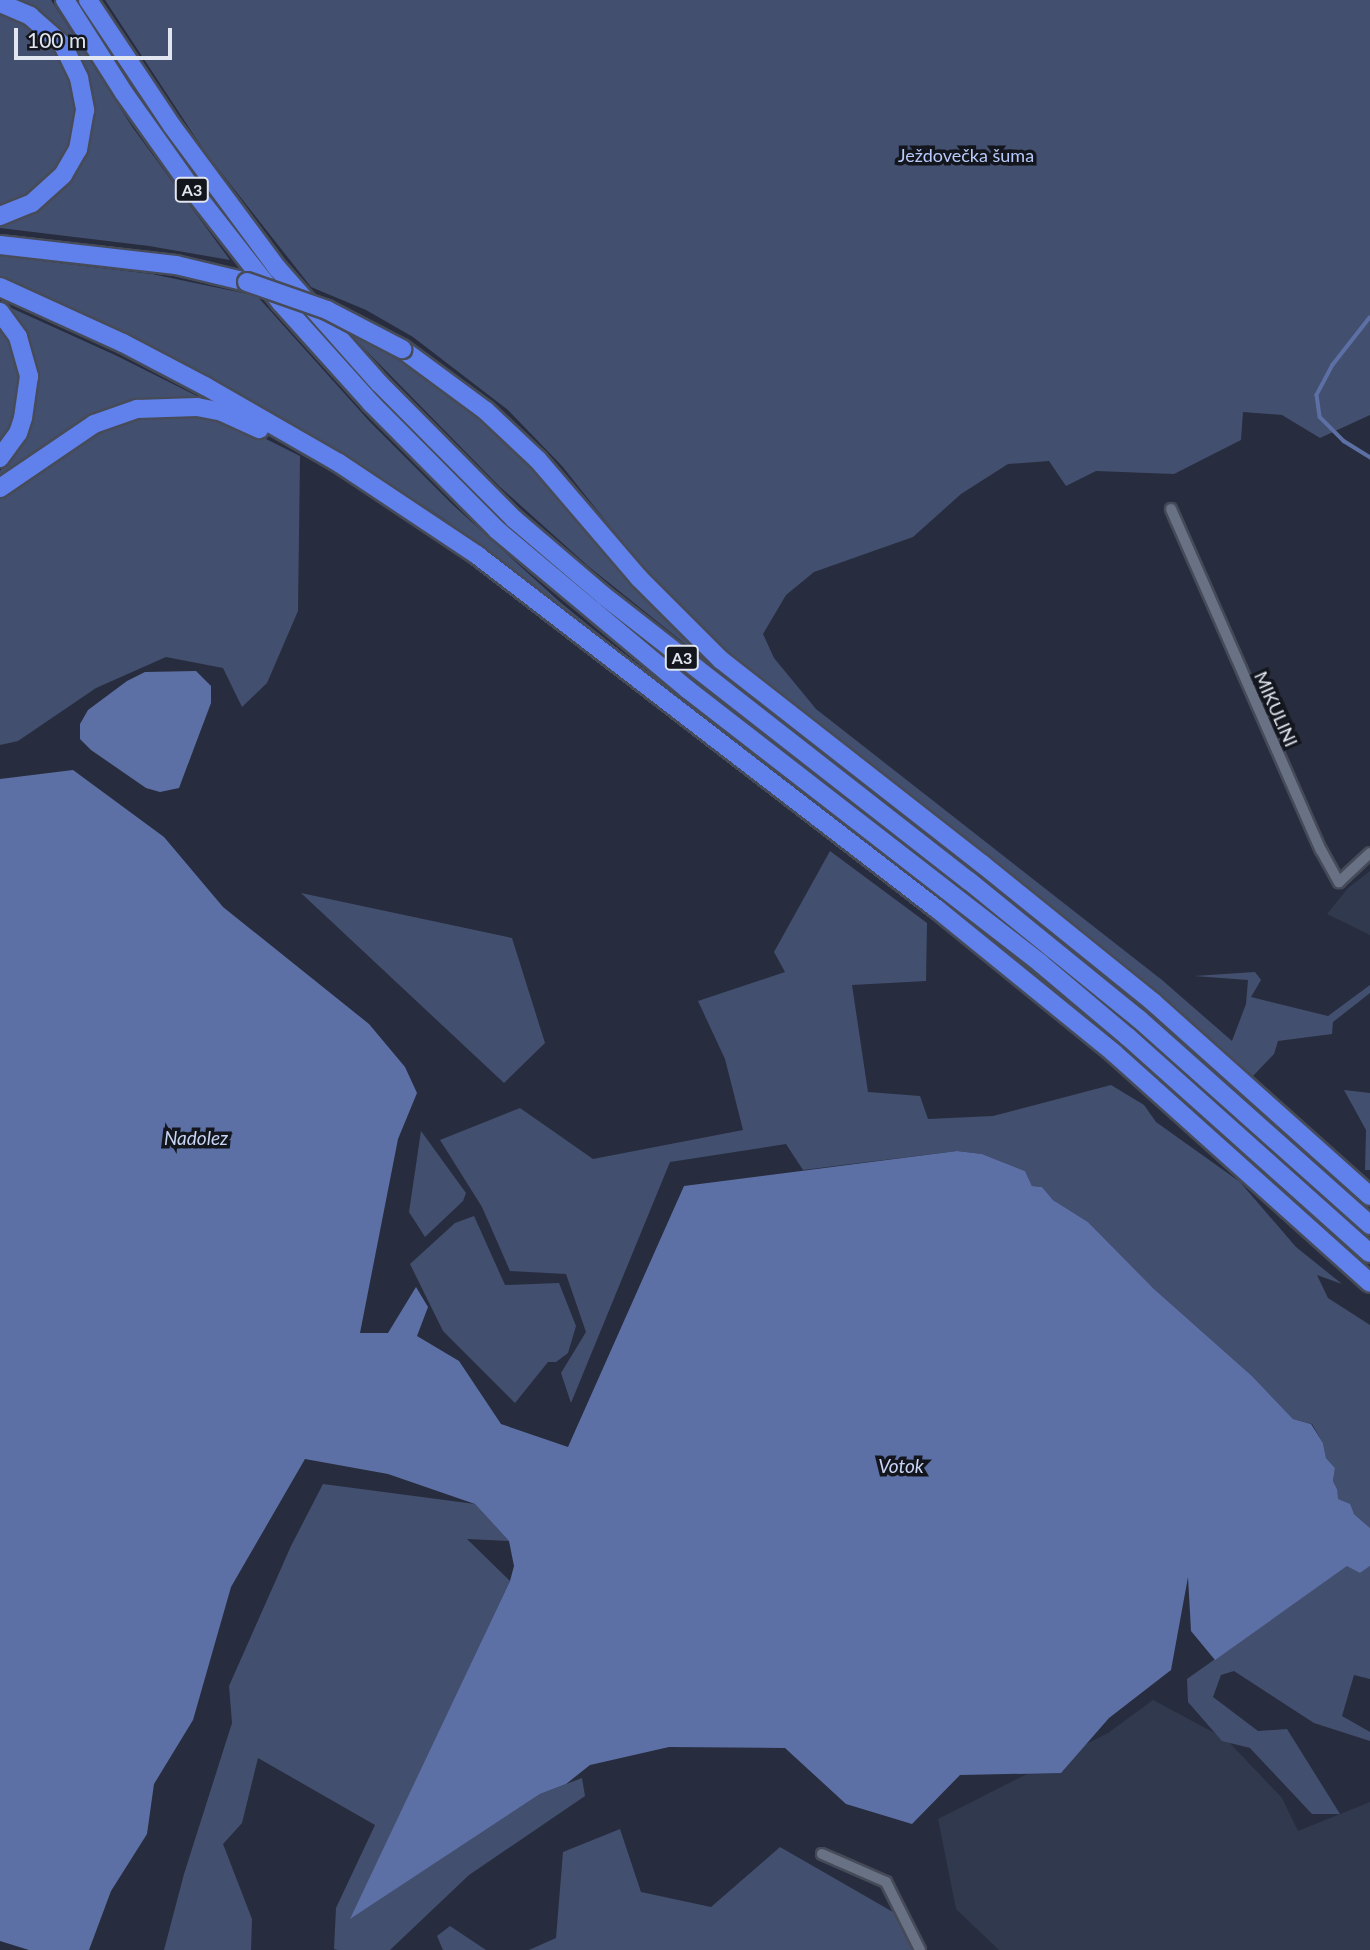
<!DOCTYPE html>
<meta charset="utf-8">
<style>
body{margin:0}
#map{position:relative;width:1370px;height:1950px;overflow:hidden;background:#272d3e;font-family:Lato,sans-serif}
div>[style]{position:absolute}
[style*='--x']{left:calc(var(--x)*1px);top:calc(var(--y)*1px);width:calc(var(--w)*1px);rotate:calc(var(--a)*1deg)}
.built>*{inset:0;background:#30394e}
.green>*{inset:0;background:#434f6f}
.water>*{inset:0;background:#5d70a5}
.stream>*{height:3.5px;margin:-1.75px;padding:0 1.75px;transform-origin:1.75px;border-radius:1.75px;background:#5d70a5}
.roads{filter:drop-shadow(2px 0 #464b59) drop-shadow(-2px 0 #464b59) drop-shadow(0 2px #464b59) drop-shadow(0 -2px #464b59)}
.minor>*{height:10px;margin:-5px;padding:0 5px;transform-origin:5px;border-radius:5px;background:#697185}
.motorway>*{height:18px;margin:-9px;padding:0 9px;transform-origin:9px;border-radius:9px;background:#6081eb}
.bridges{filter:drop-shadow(2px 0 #464b59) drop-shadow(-2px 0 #464b59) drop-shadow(0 2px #464b59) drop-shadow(0 -2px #464b59)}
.motorway-bridge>*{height:18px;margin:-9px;padding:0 9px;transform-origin:9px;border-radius:9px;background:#6081eb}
span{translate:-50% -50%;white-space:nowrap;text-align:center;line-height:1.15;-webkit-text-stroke:7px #13161d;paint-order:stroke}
.shield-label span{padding:2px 5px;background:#13161d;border:2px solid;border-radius:5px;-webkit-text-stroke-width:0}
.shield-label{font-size:16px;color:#e1e6f1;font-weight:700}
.park-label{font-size:18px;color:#b8cafa}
.street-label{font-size:18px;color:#e1e6f1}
.water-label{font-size:19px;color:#c8d5f5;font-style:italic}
.scale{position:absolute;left:14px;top:28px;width:158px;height:32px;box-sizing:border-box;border:4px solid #e1e6f1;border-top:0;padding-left:9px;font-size:21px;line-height:24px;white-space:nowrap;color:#e1e6f1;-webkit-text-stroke:5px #13161d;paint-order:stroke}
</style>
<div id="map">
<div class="built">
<div style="clip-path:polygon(1370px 871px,1370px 935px,1327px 914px,1348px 888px)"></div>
<div style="clip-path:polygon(1153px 1700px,1226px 1739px,1282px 1798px,1298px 1831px,1370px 1802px,1370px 1950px,999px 1950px,956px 1909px,938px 1819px,1108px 1733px)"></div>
</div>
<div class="green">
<div style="clip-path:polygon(17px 0,51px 0,133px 128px,230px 260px,149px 246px,0 228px,0 222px,37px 209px,69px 179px,81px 161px,92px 118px,88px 76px,71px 43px,45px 15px)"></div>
<div style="clip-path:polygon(105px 0,1370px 0,1370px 415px,1320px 438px,1282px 415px,1243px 412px,1241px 440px,1174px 474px,1096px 471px,1066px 486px,1049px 461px,1008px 464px,961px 494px,913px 537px,814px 572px,786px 595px,763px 634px,774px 658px,816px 709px,1162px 980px,1232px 1041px,1246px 1004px,1248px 980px,1194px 976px,1255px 972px,1261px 980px,1251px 997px,1328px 1016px,1370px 985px,1370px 993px,1333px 1022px,1332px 1034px,1278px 1041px,1274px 1054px,1253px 1076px,1050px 907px,738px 663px,697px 627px,652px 579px,562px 466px,508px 410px,413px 337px,366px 310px,311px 287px,205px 152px)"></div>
<div style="clip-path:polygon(0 10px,15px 15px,56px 48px,74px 80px,78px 116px,67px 159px,32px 195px,0 209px)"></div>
<div style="clip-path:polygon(0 256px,152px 274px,257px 296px,370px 422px,453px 505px,561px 603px,619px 650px,443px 518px,327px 444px,113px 328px,0 277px)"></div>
<div style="clip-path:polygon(7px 306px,115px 355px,211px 403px,166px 397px,110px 409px,70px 429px,0 480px,0 471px,28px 429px,36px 387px,35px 369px,26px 336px)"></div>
<div style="clip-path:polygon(0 324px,10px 339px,21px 377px,15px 422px,0 448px)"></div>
<div style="clip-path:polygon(343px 327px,398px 357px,482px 418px,531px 466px,653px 604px,1146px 1006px,1342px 1179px,1370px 1208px,1216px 1069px,1084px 957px,780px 720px,588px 566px,499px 486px)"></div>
<div style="clip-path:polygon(141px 415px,206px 415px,236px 424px,300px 456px,298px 611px,267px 683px,242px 707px,223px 668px,166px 657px,96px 688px,18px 741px,0 745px,0 498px,79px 442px,108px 426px)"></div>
<div style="clip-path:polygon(830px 851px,927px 923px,926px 981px,852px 985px,868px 1092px,920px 1096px,928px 1119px,993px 1116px,1111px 1085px,1144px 1105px,1156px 1122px,1240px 1182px,1296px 1247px,1342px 1284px,1317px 1275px,1328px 1298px,1370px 1325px,1370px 1528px,1337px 1499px,1337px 1489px,1333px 1481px,1335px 1468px,1326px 1458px,1323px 1443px,1312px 1424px,1293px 1419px,1252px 1376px,1154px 1289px,1088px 1222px,1053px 1200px,1042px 1187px,1032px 1186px,1025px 1171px,982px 1154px,957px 1151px,803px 1170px,786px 1144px,670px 1162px,571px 1403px,561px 1373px,586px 1332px,566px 1274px,510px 1271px,482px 1207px,440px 1140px,520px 1108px,593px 1159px,743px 1130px,725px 1059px,698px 1001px,785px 972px,774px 952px)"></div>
<div style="clip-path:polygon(301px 893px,512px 938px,545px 1043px,504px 1083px)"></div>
<div style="clip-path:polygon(1344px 1090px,1370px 1093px,1370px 1170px,1365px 1170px,1366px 1130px)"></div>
<div style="clip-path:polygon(421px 1131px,466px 1193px,463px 1201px,425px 1237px,409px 1212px)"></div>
<div style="clip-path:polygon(474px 1216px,505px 1285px,559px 1283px,576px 1326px,568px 1353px,556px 1362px,548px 1362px,515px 1403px,443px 1331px,410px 1264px,455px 1223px)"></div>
<div style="clip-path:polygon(323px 1484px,475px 1504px,509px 1541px,467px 1539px,510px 1581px,351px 1918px,540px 1794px,582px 1778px,585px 1796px,469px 1875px,390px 1950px,338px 1950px,334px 1949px,336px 1908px,375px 1825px,258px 1758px,242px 1823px,223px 1844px,252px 1919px,251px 1950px,164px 1950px,184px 1874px,232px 1723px,229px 1686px,291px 1546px)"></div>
<div style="clip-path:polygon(1348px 1565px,1360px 1573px,1370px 1566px,1370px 1679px,1354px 1675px,1342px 1716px,1370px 1732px,1370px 1741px,1314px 1723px,1234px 1671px,1221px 1675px,1213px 1697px,1258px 1731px,1287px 1729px,1340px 1814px,1312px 1814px,1250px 1748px,1222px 1741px,1188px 1702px,1187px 1679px)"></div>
<div style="clip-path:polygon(620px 1829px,641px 1892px,711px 1907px,780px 1847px,893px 1912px,916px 1950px,529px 1950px,556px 1938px,563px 1852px)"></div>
<div style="clip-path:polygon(450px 1926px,486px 1950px,443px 1950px,437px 1936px)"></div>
</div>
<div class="water">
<div style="clip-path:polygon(196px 671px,211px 686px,211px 703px,179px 788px,160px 792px,146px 788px,91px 750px,80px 739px,80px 724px,88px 710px,127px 681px,145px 672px)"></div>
<div style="clip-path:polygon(73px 770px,164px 837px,223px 907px,369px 1024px,405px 1067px,417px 1093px,398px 1139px,360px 1333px,388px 1333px,416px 1287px,428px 1307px,417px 1336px,459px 1361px,501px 1424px,568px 1447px,684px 1186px,957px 1151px,982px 1154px,1025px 1171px,1032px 1186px,1042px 1187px,1053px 1200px,1088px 1222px,1154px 1289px,1252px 1376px,1293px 1419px,1311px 1424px,1323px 1443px,1326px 1458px,1335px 1468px,1333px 1481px,1337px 1489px,1338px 1499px,1350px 1504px,1354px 1514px,1370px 1528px,1370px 1566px,1360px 1573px,1347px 1566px,1215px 1660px,1191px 1631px,1188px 1577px,1171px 1670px,1109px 1718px,1061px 1773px,960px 1775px,912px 1824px,846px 1804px,785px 1748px,669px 1747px,590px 1765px,566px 1784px,540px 1794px,350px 1919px,510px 1581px,514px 1566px,509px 1541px,475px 1504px,388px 1474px,305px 1459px,231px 1587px,193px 1720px,154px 1784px,147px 1834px,111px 1891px,89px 1950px,29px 1950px,0 1941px,0 779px)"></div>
</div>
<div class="stream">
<div style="--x:1370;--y:318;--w:60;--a:128.2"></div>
<div style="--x:1333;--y:365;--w:34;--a:118"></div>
<div style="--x:1317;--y:395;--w:22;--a:82"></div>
<div style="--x:1320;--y:417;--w:34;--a:45"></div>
<div style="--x:1344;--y:441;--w:31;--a:32"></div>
</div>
<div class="roads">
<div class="minor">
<div style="--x:1171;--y:509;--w:373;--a:66.3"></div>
<div style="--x:1321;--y:850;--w:37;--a:61"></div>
<div style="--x:1339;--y:882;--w:42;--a:-43.1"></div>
<div style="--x:822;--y:1854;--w:70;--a:23.6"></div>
<div style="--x:886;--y:1882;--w:76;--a:63.4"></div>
</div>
<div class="motorway">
<div style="--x:65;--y:0;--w:110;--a:57.6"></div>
<div style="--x:124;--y:93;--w:123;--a:54.6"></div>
<div style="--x:195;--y:193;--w:140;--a:52"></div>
<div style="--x:281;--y:303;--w:135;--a:48"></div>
<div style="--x:371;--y:403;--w:179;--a:45.2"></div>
<div style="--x:497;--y:530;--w:248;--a:39.9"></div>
<div style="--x:687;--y:689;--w:447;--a:37.8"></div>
<div style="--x:1040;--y:963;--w:115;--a:40.1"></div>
<div style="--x:1128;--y:1037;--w:324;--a:41.8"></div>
<div style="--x:88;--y:0;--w:151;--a:56.3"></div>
<div style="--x:172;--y:126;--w:178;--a:53.5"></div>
<div style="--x:278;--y:269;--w:152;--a:48.5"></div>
<div style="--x:379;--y:383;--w:192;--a:45.2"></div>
<div style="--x:514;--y:519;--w:118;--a:40.5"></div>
<div style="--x:604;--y:596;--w:463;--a:38"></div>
<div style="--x:969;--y:881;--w:219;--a:39.1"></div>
<div style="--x:1139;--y:1019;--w:310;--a:41.7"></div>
<div style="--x:0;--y:3;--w:33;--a:23"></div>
<div style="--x:30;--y:16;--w:44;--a:41.3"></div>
<div style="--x:63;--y:45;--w:37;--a:64"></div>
<div style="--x:79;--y:78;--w:33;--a:79"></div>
<div style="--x:85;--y:110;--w:40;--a:100"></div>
<div style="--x:78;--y:149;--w:30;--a:120"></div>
<div style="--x:63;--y:175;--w:42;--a:137.9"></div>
<div style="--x:32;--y:203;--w:35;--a:158"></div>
<div style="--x:0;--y:245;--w:177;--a:6.5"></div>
<div style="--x:176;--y:265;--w:73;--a:13.5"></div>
<div style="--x:0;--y:287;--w:135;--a:24.5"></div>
<div style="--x:123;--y:343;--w:93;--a:27.7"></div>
<div style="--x:205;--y:386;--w:155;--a:29.9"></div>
<div style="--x:339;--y:463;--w:166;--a:33.7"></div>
<div style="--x:477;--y:555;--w:580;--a:37.58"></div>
<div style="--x:937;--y:909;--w:228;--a:39.1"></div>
<div style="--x:1114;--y:1053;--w:344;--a:41.9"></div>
<div style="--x:0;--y:312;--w:31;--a:54"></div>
<div style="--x:18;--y:337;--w:41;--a:74.2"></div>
<div style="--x:29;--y:376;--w:42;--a:98.1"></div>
<div style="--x:23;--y:418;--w:16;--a:108"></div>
<div style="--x:18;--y:433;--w:31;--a:126"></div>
<div style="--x:402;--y:349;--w:104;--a:36.4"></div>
<div style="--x:486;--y:411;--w:71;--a:43.3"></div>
<div style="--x:538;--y:460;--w:155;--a:49.4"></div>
<div style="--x:639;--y:578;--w:116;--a:45"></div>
<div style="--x:721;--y:660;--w:331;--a:38"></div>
<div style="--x:982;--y:864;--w:220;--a:38.9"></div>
<div style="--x:1153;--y:1002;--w:291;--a:41.8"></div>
<div style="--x:0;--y:488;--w:114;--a:-34.2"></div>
<div style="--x:94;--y:424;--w:46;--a:-19.2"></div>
<div style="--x:137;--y:409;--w:60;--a:-1.9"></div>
<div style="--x:197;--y:407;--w:25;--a:11"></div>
<div style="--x:222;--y:412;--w:41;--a:24.7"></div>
</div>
</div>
<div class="bridges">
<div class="motorway-bridge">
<div style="--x:247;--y:282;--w:85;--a:19.3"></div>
<div style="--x:327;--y:310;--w:85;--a:27.5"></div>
</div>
</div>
<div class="shield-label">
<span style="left:192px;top:190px">A3</span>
<span style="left:682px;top:658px">A3</span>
</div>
<div class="park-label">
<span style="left:966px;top:155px">Ježdovečka šuma</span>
</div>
<div class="street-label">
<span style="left:1276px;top:709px;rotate:66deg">MIKULINI</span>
</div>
<div class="water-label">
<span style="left:196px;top:1138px">Nadolez</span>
<span style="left:901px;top:1466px">Votok</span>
</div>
<div class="scale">100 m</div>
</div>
